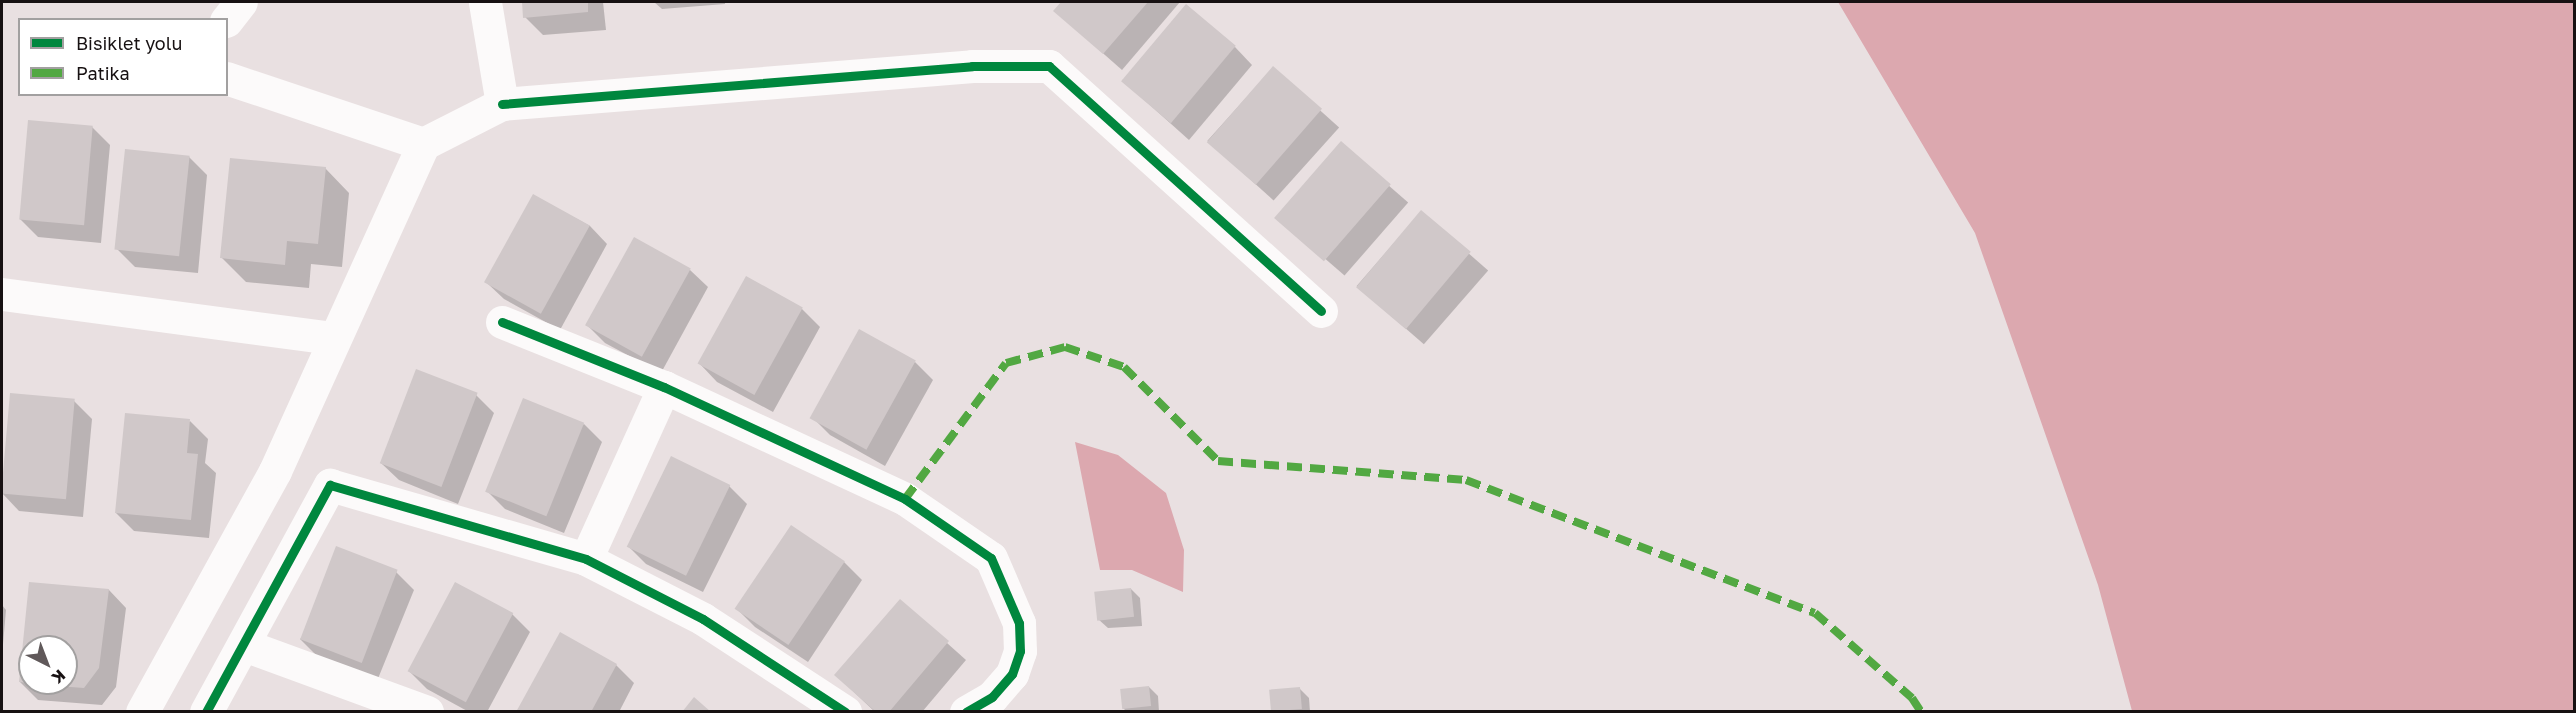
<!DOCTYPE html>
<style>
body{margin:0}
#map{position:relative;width:2576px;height:713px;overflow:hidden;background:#e9e0e1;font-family:"Golos Text",sans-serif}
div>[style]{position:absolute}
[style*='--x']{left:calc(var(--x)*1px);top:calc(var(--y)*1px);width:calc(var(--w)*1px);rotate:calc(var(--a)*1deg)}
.water>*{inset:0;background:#dca8af}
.shadow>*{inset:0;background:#0003;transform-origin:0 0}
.building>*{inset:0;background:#d0c8c9;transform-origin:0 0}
.minor>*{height:33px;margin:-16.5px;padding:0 16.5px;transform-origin:16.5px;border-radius:16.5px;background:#fcfafa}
.quiet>*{height:8px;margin-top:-4px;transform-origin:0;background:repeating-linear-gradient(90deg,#52a842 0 15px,transparent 0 23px)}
.cycleway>*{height:9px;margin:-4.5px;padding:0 4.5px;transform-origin:4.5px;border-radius:4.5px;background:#00873e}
span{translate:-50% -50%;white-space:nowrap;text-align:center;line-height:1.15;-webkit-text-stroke:4.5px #fff;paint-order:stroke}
.frame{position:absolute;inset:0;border:3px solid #171112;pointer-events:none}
.legend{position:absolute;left:18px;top:18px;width:210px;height:78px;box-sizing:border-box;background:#fff;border:2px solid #a2a0a0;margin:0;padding:8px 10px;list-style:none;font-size:18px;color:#171112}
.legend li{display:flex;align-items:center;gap:12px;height:30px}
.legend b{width:30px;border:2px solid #a2a0a0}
.north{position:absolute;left:18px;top:635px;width:60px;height:60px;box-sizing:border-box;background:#fff;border:2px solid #a2a0a0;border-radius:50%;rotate:138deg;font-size:16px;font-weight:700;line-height:24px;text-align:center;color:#171112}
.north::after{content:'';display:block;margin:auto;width:21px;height:27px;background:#60595a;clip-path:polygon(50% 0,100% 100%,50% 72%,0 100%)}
</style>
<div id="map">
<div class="water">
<div style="clip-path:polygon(1838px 2px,2574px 2px,2574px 711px,2132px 711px,2098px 585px,1975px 233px)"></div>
<div style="clip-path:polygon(1075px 442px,1118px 455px,1166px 493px,1184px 550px,1183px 592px,1132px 570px,1100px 570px)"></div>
</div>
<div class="shadow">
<div style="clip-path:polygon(524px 2px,603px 2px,606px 30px,543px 35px,525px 17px)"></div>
<div style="clip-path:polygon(654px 2px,725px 2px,725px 4px,662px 9px)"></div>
<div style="clip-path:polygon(1063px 2px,1180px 2px,1122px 70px,1055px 11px)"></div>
<div style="clip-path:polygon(1235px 47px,1252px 65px,1189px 140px,1122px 80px)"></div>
<div style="left:1273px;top:68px;width:89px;height:98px;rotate:42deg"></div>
<div style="clip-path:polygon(92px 127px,110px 145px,101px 243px,38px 237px,20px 219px)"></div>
<div style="left:1341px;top:144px;width:89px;height:97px;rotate:41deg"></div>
<div style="clip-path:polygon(189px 157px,207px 175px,198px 273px,135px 267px,117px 249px)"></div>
<div style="clip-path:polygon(325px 168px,349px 193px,342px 267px,311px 264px,309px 288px,246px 282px,222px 258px)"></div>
<div style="clip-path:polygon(534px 196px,590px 226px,607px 244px,560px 330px,504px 299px,486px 282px)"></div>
<div style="left:1421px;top:212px;width:89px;height:98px;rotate:41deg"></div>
<div style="clip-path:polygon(635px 239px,690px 270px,708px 287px,661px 373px,605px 343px,587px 325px)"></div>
<div style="clip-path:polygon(747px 278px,802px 309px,820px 327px,773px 412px,717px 382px,700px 364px)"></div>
<div style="clip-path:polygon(915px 362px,933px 380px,885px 466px,830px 435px,812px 417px)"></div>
<div style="clip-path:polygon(417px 371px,476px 395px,494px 413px,458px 504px,399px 480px,381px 463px)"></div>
<div style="clip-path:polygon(11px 395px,74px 401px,92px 419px,83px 517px,19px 511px,2px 493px)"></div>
<div style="clip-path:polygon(190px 421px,208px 439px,205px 463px,216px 473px,209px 538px,134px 531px,116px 513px)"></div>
<div style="clip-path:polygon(584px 424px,602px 442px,564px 533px,505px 509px,487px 491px)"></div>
<div style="clip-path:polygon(729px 486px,747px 504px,703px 592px,646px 564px,628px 546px)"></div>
<div style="clip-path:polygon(792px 527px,844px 562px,862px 580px,808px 662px,755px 627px,737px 609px)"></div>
<div style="clip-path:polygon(396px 572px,414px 590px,377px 681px,318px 657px,300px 639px)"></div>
<div style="clip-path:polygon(evenodd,30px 583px,109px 590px,126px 608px,116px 687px,102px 705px,38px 700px,20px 682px,30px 583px,30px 647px,66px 647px,66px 683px,30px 683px,30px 647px)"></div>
<div style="clip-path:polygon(1131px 589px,1140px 598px,1142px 626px,1108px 628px,1098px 619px)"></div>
<div style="clip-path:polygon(900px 601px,966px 660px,922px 712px,875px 712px,836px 675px)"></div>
<div style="clip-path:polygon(2px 605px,6px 610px,2px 656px)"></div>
<div style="clip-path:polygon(512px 614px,530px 632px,487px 712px,469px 712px,427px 689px,409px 671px)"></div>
<div style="clip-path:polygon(616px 665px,634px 683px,619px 712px,518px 712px)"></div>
<div style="clip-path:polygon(1149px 687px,1158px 696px,1159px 712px,1127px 712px,1123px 708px)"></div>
<div style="clip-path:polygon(1300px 689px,1309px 698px,1310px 712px,1273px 712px)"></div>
</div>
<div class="building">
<div style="clip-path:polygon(522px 2px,588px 2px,588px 12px,523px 18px)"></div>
<div style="clip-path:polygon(1061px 2px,1148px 2px,1103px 54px,1053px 11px)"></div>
<div style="left:1186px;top:4px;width:65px;height:101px;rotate:40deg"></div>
<div style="left:1273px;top:66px;width:65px;height:101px;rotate:41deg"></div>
<div style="left:28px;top:120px;width:65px;height:100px;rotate:5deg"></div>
<div style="left:1341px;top:141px;width:66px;height:102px;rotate:41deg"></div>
<div style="left:125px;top:149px;width:65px;height:101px;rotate:6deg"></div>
<div style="clip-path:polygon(230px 158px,326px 167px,318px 244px,287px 241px,285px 265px,220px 258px)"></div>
<div style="left:533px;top:194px;width:65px;height:101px;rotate:29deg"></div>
<div style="left:1421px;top:210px;width:65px;height:101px;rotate:40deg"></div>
<div style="left:634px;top:237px;width:65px;height:101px;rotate:29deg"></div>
<div style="left:746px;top:276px;width:65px;height:100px;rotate:29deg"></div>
<div style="left:859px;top:329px;width:65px;height:102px;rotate:29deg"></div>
<div style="left:416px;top:369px;width:66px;height:101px;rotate:21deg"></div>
<div style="left:10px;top:393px;width:65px;height:101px;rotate:5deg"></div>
<div style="left:523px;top:398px;width:66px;height:101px;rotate:22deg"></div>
<div style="clip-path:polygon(125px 413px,190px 419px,187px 453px,198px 454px,191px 520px,115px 513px)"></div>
<div style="left:671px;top:456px;width:66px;height:101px;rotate:26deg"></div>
<div style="left:791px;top:525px;width:65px;height:101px;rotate:34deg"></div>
<div style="left:336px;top:546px;width:66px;height:100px;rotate:21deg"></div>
<div style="clip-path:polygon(29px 582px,109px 589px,99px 668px,84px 688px,44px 685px,66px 683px,66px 647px,30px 647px,30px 683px,19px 682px)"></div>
<div style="left:455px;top:582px;width:66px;height:101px;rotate:28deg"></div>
<div style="left:1131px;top:588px;width:29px;height:37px;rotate:84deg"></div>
<div style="clip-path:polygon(900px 599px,949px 641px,889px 712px,876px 712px,834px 675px)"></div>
<div style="clip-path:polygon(560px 632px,617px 664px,591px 712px,516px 712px)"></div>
<div style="left:1149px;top:686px;width:20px;height:29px;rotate:84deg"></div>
<div style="left:1300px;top:687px;width:22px;height:31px;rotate:85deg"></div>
<div style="clip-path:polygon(694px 697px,711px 712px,682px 712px)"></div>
</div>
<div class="minor">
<div style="--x:226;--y:21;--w:24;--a:-52"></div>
<div style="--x:226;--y:78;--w:208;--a:18.5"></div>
<div style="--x:502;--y:104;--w:472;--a:-4.6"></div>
<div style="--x:972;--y:66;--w:77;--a:0"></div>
<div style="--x:1049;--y:66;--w:366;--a:42"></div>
<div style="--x:2;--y:294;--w:334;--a:7.6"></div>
<div style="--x:502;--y:322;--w:175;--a:21.9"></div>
<div style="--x:664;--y:387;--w:266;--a:24.9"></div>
<div style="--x:905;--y:499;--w:104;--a:34.5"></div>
<div style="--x:991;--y:558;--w:71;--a:66.7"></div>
<div style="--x:1019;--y:623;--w:28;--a:88"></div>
<div style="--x:1020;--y:651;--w:24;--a:109"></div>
<div style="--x:1012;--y:674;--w:30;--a:131"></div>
<div style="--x:992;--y:697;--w:30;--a:150"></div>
<div style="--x:586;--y:559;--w:189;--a:-65.6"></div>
<div style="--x:244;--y:645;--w:195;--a:20.1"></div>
<div style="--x:142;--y:712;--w:275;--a:-61.1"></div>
<div style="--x:275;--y:471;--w:359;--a:-65.6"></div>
<div style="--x:423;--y:144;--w:89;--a:-26.9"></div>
<div style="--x:502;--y:104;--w:103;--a:-99.5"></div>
<div style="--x:206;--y:712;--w:259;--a:-61.4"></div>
<div style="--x:330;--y:485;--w:266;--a:16.1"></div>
<div style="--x:586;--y:559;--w:131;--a:27.1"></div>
<div style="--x:703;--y:619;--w:170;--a:33.2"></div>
</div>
<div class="quiet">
<div style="--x:905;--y:499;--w:169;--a:-53.4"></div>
<div style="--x:1006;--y:363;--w:61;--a:-15.2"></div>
<div style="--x:1065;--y:347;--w:62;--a:18.7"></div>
<div style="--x:1124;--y:367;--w:133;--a:45"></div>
<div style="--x:1218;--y:461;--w:249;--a:4.4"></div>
<div style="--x:1466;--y:480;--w:373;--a:20.9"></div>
<div style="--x:1815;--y:613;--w:129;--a:41.2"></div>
<div style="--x:1912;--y:698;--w:17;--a:57"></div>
</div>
<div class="cycleway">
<div style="--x:502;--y:104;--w:472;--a:-4.6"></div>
<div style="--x:972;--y:66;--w:77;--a:0"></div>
<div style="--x:1049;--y:66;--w:366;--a:42"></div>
<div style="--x:502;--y:322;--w:175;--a:21.9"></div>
<div style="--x:664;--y:387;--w:266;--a:24.9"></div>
<div style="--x:905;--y:499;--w:104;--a:34.5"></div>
<div style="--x:991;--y:558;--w:71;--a:66.7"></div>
<div style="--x:1019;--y:623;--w:28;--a:88"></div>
<div style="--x:1020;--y:651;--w:24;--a:109"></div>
<div style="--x:1012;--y:674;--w:30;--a:131"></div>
<div style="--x:992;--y:697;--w:30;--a:150"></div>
<div style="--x:206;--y:712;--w:259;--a:-61.4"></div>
<div style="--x:330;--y:485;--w:266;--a:16.1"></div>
<div style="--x:586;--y:559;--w:131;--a:27.1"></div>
<div style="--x:703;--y:619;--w:170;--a:33.2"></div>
</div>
<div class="frame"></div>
<ul class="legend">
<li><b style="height:8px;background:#00873e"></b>Bisiklet yolu</li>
<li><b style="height:8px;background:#52a842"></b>Patika</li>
</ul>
<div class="north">K</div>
</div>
